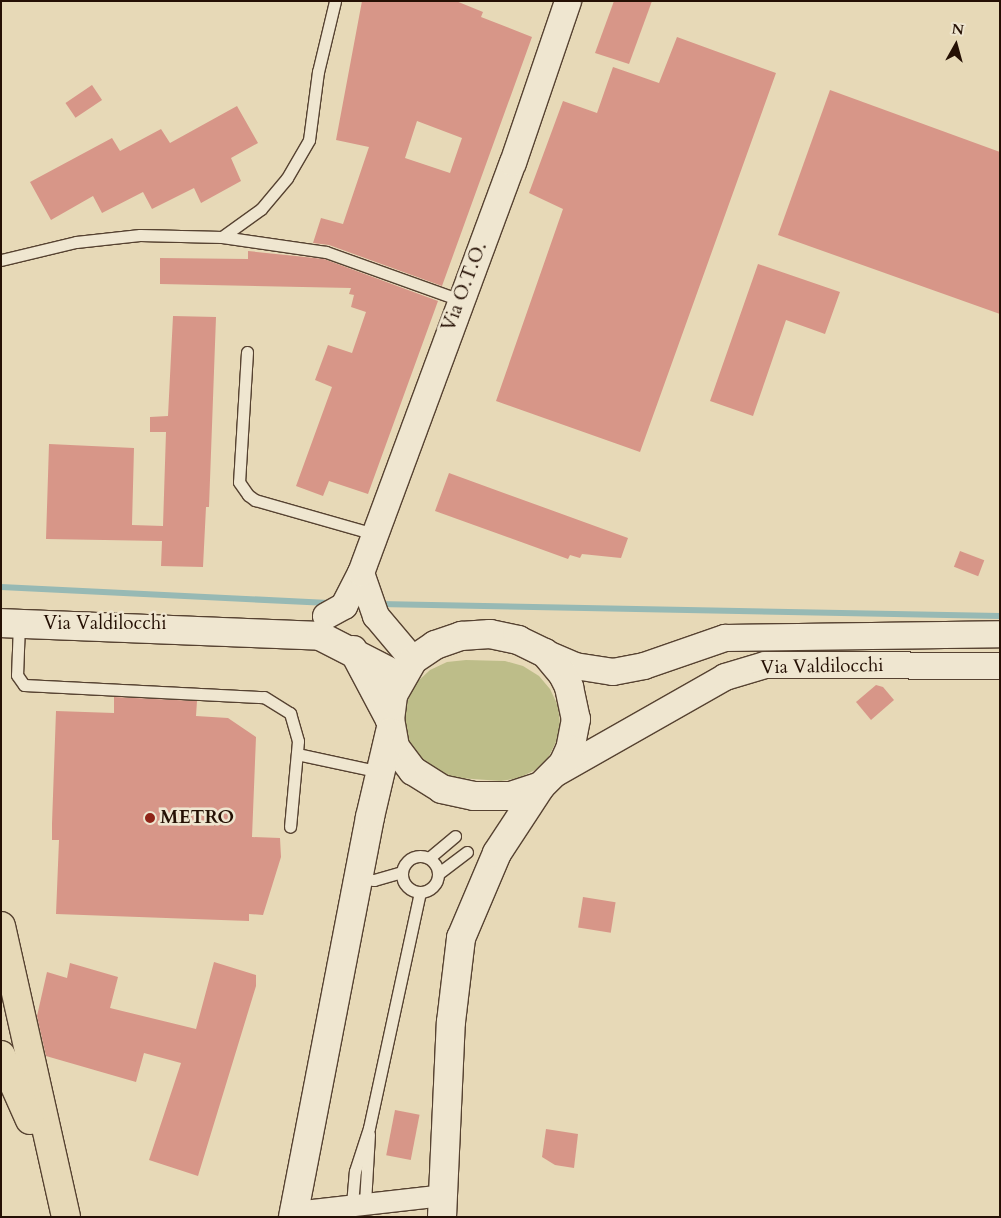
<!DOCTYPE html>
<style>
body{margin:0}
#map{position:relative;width:1001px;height:1218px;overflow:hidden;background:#e7d9b7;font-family:Cardo,serif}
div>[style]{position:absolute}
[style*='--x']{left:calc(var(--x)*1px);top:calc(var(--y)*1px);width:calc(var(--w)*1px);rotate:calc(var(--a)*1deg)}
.green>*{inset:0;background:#bdbd89}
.stream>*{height:6px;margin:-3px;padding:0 3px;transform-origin:3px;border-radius:3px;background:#97b9b4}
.building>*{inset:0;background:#d79688;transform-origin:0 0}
.roads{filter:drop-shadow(1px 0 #564231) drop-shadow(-1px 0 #564231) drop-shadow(0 1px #564231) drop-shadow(0 -1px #564231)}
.service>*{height:11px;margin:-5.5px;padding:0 5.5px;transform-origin:5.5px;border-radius:5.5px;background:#efe6d0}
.service>.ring{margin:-5.5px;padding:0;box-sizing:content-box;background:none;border:11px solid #efe6d0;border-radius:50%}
.minor>*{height:21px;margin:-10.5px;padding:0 10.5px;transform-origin:10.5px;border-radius:10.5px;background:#efe6d0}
.tertiary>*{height:26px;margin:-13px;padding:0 13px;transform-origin:13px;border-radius:13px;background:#efe6d0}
.secondary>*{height:28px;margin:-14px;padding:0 14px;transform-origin:14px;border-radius:14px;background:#efe6d0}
.motorway>*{height:28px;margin:-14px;padding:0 14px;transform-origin:14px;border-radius:14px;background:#e7d9b7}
.dots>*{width:14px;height:14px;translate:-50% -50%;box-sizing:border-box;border:2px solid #efe6d0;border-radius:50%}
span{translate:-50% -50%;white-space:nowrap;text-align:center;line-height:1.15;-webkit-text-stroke:5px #efe6d0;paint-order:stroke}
.street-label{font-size:19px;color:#251004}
.poi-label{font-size:19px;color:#251004;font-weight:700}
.left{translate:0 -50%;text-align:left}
.frame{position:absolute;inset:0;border:2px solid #251004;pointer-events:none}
.north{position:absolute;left:931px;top:20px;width:50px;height:50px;-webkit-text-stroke:4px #efe6d0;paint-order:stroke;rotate:7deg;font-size:14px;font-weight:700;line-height:20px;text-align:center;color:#251004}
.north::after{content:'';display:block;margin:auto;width:18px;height:22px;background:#251004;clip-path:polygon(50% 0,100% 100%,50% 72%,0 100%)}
</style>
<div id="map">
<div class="green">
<div style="clip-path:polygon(466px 660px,505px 661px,523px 666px,539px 676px,550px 689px,558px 706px,560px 724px,556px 742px,548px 758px,535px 770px,519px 778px,501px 781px,459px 778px,442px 774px,427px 765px,414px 752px,407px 736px,404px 718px,408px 700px,416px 683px,430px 670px,447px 662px)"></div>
</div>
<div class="stream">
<div style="--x:1;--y:587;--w:328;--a:2.8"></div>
<div style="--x:379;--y:604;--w:621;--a:1.11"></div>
</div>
<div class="building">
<div style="clip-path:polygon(evenodd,362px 1px,456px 1px,483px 12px,481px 17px,532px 37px,442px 286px,329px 245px,313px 243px,321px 218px,343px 224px,369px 147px,336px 140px,362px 1px,417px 121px,462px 138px,450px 173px,405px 158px,417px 121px)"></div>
<div style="clip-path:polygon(614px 1px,652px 1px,629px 64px,595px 53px)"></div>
<div style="clip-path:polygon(677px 37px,776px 73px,640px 452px,496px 401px,563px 209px,529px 193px,563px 101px,597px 113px,613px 67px,659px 83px)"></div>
<div style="left:92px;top:85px;width:18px;height:32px;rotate:56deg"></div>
<div style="clip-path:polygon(830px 90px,1000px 152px,1000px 314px,778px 235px)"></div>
<div style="clip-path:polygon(237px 106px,258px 143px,231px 158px,241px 181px,201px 203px,194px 188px,152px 209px,143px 192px,102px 213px,93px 196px,51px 220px,30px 182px,112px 138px,120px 151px,161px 129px,170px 143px)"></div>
<div style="clip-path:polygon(248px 251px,324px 259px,438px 301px,368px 494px,329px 481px,323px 496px,296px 486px,332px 387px,315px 380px,328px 345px,352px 353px,366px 312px,351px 307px,354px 295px,349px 294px,351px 288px,160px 284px,160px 258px,248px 259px)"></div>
<div style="clip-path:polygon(758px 264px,840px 292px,825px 334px,786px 320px,753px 416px,710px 401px)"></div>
<div style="clip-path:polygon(173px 316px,216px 317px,209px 507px,206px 507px,203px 567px,161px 566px,162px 541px,46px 539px,49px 444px,134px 448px,132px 525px,163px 526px,166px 432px,150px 432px,150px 417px,168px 416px)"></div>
<div style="clip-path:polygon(449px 473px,628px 538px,621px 558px,582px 554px,580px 558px,570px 555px,568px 559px,435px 511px)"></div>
<div style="left:960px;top:551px;width:26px;height:17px;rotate:21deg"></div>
<div style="clip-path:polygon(876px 685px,883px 687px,894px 700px,871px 720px,856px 702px)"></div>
<div style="clip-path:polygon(114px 697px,197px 701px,196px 716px,228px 718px,256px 737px,252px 837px,280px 838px,281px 857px,263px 915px,249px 914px,249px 921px,56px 914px,59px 840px,52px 840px,52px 824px,56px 711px,114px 713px)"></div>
<div style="left:583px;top:897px;width:33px;height:31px;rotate:9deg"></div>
<div style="clip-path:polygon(214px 962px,256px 975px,256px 986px,198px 1176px,149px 1160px,181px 1063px,144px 1053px,136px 1082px,46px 1056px,37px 1016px,47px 972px,67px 978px,70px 963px,118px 977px,110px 1008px,196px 1029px)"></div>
<div style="left:395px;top:1110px;width:25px;height:46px;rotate:11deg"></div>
<div style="clip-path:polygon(546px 1129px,578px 1134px,574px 1168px,555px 1165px,542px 1157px)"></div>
</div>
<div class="roads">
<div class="service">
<div style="--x:222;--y:237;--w:48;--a:-35.7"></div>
<div style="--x:261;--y:209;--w:40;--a:-50"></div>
<div style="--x:287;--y:178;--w:44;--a:-59.9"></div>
<div style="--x:309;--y:140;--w:69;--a:-82.5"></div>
<div style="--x:318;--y:72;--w:73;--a:-76.5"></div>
<div style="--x:1;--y:260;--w:77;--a:-13.5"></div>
<div style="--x:76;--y:242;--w:64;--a:-6.2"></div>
<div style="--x:140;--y:235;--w:82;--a:1.4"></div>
<div style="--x:222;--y:237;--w:105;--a:8.2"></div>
<div style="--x:326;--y:252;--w:142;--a:19.7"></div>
<div style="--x:247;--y:352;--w:130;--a:93.5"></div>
<div style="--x:239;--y:482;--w:16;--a:55"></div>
<div style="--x:248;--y:495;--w:9;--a:36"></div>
<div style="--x:255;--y:500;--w:124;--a:15.9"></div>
<div style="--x:19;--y:624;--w:51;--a:92.2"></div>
<div style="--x:17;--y:675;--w:12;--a:55"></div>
<div style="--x:24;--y:685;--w:240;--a:2.9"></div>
<div style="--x:264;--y:697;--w:31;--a:32"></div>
<div style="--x:290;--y:713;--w:29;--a:74"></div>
<div style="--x:298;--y:741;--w:86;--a:95.3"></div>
<div style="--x:297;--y:754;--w:85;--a:12.2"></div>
<div class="ring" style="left:402px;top:856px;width:25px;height:25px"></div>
<div style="--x:429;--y:858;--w:34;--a:-40"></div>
<div style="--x:439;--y:873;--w:35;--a:-37"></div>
<div style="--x:359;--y:878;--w:15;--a:8"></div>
<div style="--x:374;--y:880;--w:29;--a:-16"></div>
<div style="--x:365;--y:1203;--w:69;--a:-86.7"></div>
<div style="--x:352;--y:1204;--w:33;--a:-85"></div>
<div style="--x:355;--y:1171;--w:45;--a:-72"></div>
<div style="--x:369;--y:1128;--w:241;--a:-77.8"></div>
</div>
<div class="minor">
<div style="--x:294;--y:1212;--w:150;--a:-6.5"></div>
</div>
<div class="tertiary">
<div style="--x:361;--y:573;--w:46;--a:70.8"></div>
<div style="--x:376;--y:616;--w:57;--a:49.9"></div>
<div style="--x:326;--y:616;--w:21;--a:-29"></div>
<div style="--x:344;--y:606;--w:37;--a:-63"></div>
<div style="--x:361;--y:573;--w:437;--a:-69.7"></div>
<div style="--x:513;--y:163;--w:171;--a:-71.2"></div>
<div style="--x:545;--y:653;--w:33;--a:23"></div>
<div style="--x:575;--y:666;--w:38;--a:9"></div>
<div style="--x:613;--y:672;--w:32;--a:-11"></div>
<div style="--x:644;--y:666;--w:86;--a:-19.1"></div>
<div style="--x:725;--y:638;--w:275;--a:-0.8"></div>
<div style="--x:551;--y:776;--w:200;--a:-29.6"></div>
<div style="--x:725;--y:677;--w:42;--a:-16.7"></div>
<div style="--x:765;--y:665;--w:235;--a:0.2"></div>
</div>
<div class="secondary">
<div style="--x:1;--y:623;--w:319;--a:2.3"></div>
<div style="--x:320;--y:636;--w:90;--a:27.1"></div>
<div style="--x:490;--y:634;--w:29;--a:12"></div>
<div style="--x:518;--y:640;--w:30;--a:26"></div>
<div style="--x:545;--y:653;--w:26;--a:50"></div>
<div style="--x:562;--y:673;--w:16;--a:63"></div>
<div style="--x:569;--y:687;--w:33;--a:78"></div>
<div style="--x:576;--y:719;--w:31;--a:101"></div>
<div style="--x:570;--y:749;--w:17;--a:115"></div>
<div style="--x:563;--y:764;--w:31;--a:135"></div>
<div style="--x:541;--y:786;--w:33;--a:162"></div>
<div style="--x:510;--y:796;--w:36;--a:180"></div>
<div style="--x:474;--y:796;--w:33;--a:-168"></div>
<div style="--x:442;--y:789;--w:34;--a:-148"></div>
<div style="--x:413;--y:771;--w:30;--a:-127"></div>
<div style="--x:395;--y:747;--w:27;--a:-100"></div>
<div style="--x:390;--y:720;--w:25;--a:-83"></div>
<div style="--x:393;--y:695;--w:40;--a:-60.3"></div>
<div style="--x:413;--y:660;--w:27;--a:-34"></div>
<div style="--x:435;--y:645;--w:28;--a:-19"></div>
<div style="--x:461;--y:636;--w:29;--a:-4"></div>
<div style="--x:353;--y:650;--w:79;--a:62.1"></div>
<div style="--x:293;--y:1217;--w:407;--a:-79.1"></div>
<div style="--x:370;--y:817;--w:87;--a:-76.8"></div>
<div style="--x:442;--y:1217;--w:195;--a:-87.4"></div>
<div style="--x:451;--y:1022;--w:85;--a:-83.2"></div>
<div style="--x:461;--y:938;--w:92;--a:-67"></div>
<div style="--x:497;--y:853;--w:80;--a:-56.7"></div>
</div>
<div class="motorway">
<div style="--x:1;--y:926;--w:298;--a:77.4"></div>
<div style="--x:1;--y:1055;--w:71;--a:66"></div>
</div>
</div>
<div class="dots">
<div style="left:150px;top:818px;background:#8f2418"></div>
</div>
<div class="street-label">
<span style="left:465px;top:287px;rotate:-69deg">Via O.T.O.</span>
<span style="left:105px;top:624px">Via Valdilocchi</span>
<span style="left:822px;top:667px;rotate:-1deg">Via Valdilocchi</span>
</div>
<div class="poi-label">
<span class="left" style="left:160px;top:818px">METRO</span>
</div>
<div class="frame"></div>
<div class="north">N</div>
</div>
